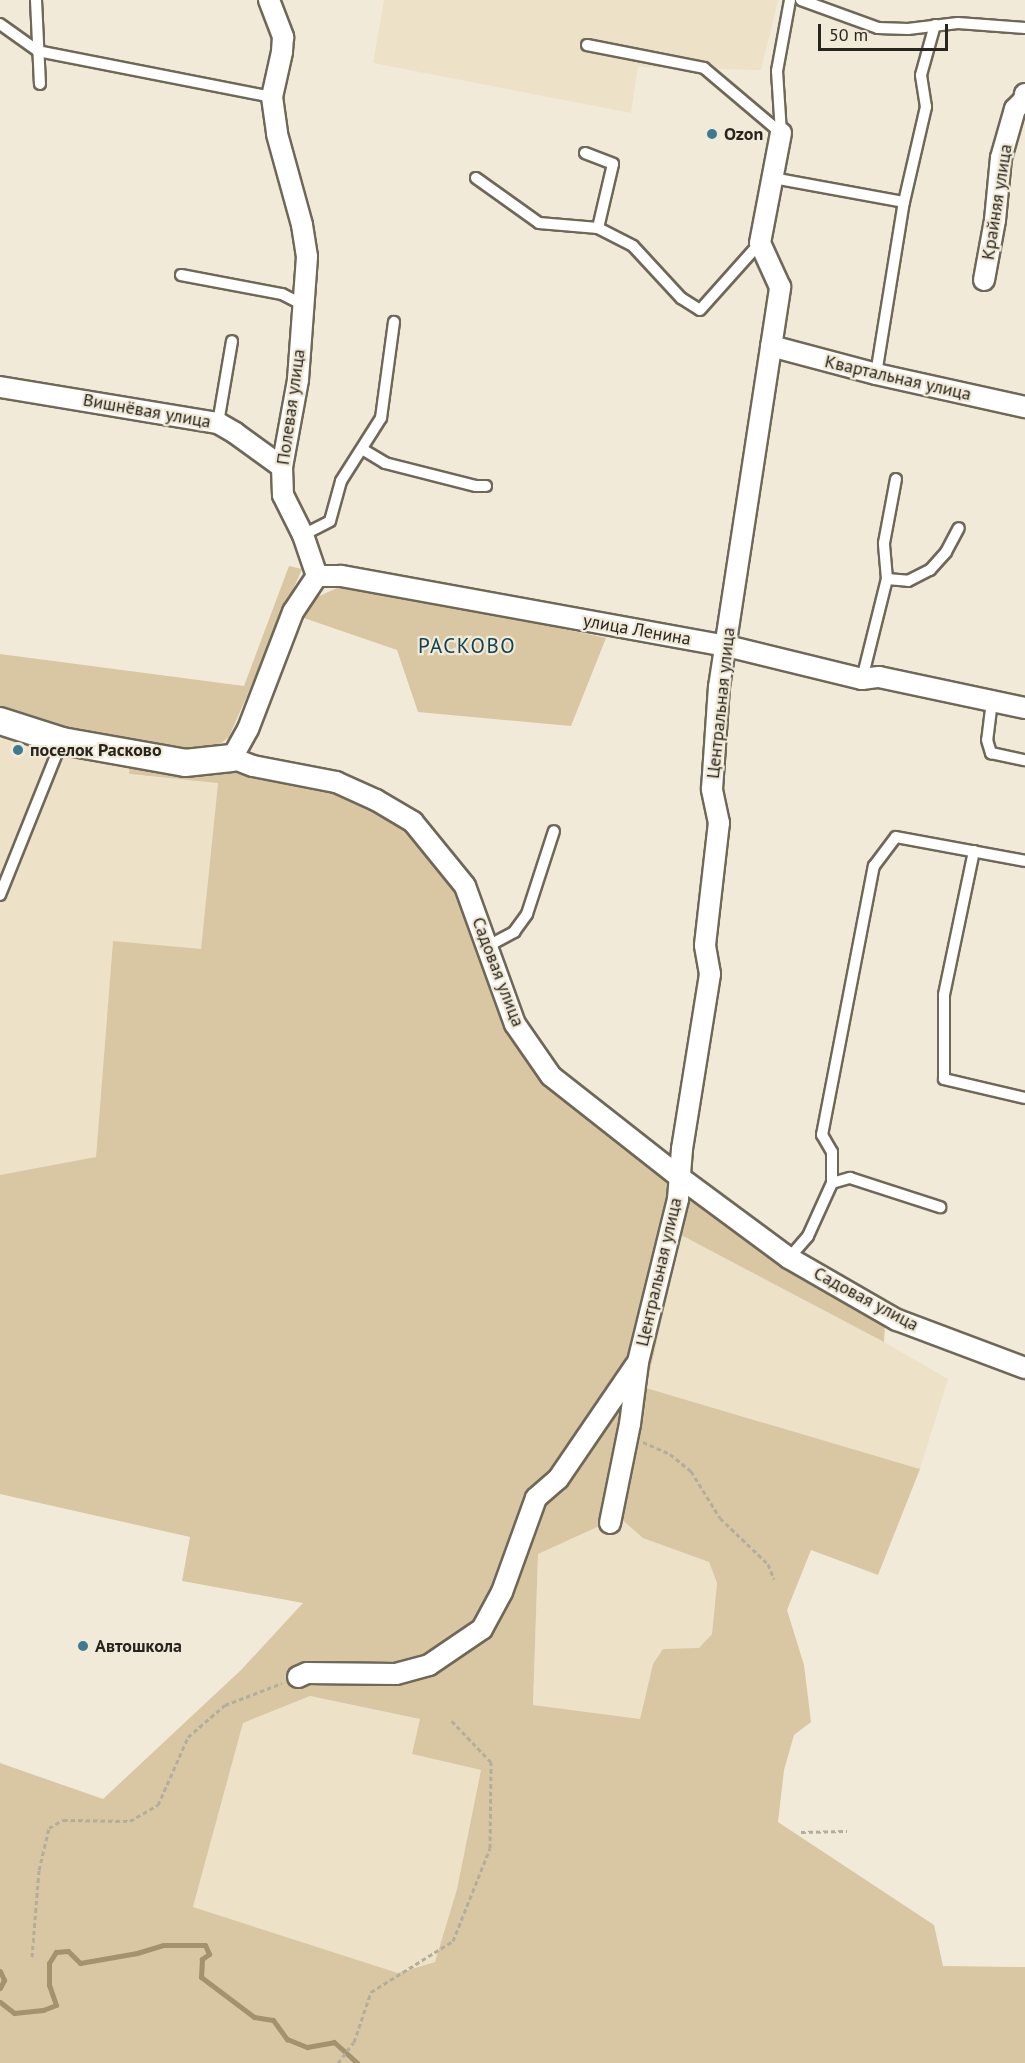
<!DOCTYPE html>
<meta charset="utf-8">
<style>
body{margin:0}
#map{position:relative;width:1025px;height:2063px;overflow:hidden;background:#f2ead8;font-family:"PT Sans",sans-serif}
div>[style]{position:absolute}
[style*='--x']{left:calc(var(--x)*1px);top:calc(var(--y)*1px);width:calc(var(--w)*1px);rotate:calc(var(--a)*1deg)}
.built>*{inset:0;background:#ede1c8}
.green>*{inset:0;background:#d9c7a3}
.stream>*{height:5px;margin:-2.5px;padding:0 2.5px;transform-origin:2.5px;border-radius:2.5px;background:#a3926e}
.path>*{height:3px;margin-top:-1.5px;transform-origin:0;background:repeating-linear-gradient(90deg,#b3ad9e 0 4.5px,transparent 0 7.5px)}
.roads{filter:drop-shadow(2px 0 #6f6858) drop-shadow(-2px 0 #6f6858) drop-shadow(0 2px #6f6858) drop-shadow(0 -2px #6f6858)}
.service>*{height:10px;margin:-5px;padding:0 5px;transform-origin:5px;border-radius:5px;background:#fff}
.minor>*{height:20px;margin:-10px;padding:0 10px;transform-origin:10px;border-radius:10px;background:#fff}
.tertiary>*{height:26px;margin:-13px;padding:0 13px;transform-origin:13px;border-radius:13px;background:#fff}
.dots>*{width:16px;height:16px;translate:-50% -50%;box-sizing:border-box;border:3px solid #f2ead8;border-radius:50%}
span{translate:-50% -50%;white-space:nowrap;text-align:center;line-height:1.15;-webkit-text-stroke:4.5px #f2ead8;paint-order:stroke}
.poi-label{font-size:18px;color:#28251f;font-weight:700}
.left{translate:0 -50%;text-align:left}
.street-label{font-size:18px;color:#28251f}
.quarter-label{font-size:21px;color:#0f4354;letter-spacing:1.5px}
.scale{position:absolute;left:818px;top:24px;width:130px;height:27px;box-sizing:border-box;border:3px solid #28251f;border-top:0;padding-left:8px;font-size:18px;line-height:21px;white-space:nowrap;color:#28251f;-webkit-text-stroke:4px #f2ead8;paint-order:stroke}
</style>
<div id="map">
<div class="built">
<div style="clip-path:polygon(384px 0,778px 0,761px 70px,638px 67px,631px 113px,373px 63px)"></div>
<div style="clip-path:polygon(7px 736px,69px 756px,130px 765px,130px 775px,218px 782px,201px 950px,113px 941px,96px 1158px,0 1175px,0 739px)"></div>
<div style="clip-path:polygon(681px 1235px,884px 1342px,948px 1379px,920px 1469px,645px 1388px)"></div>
<div style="clip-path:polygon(619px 1516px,709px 1562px,717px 1583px,712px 1634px,699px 1648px,653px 1664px,640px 1719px,533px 1705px,538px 1554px)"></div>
<div style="clip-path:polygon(310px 1696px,420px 1719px,412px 1754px,481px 1770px,457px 1889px,435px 1962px,398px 1973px,193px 1907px,243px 1723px)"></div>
</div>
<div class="green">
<div style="clip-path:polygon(289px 566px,302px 569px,229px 737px,214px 749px,193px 752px,64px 735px,0 712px,0 654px,244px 686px)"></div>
<div style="clip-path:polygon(339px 587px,414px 597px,606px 638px,571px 726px,418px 712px,397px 650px,301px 617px,315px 598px)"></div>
<div style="clip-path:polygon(evenodd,130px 765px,230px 772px,334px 791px,367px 806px,408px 832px,452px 884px,467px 908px,514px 1044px,545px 1079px,705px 1209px,786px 1264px,885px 1324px,884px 1342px,681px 1235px,646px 1388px,920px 1469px,878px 1575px,811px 1550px,787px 1610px,804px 1665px,811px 1722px,794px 1735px,784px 1770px,778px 1822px,934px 1925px,943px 1966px,1025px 1967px,1025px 2063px,0 2063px,0 1763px,103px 1799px,241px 1670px,303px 1603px,182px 1581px,190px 1537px,0 1494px,0 1175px,96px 1157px,113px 941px,201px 949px,218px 783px,129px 774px,130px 765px,619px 1517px,643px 1538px,709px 1562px,717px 1583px,712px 1634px,699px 1648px,663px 1649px,653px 1664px,640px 1719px,533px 1705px,538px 1554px,619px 1517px,130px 765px,310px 1696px,420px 1719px,412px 1754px,481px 1770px,457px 1889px,435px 1962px,398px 1973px,193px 1907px,243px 1723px,310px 1696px)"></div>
</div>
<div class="stream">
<div style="--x:0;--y:1971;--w:10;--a:66"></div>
<div style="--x:4;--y:1980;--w:9;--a:117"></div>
<div style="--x:0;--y:2002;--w:18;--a:38"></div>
<div style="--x:14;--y:2013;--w:29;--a:-6"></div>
<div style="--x:43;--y:2010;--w:14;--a:-21"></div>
<div style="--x:56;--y:2005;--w:21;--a:-109"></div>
<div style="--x:49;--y:1985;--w:22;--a:-90"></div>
<div style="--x:49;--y:1963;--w:13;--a:-58"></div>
<div style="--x:56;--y:1952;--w:12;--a:-5"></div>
<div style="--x:68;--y:1951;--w:17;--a:45"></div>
<div style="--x:80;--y:1963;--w:58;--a:-10"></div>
<div style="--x:137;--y:1953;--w:27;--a:-17"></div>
<div style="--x:163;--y:1945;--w:42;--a:0"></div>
<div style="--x:205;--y:1945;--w:10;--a:66"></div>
<div style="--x:209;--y:1954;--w:9;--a:144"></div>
<div style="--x:202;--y:1959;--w:18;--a:93"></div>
<div style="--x:201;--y:1977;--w:66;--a:37"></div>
<div style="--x:254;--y:2017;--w:19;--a:9"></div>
<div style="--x:273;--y:2020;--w:24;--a:54"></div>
<div style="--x:287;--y:2039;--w:22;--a:22"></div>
<div style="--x:307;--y:2047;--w:27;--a:-10"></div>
<div style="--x:334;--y:2042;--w:31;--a:42"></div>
</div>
<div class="path">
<div style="--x:643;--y:1442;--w:30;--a:24"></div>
<div style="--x:670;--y:1454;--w:27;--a:39"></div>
<div style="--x:691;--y:1471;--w:55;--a:58.3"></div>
<div style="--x:720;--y:1518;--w:66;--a:43.8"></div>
<div style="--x:768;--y:1564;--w:16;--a:68"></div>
<div style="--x:801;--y:1832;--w:46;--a:-1.2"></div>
<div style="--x:32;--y:1957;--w:87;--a:-85.4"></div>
<div style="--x:39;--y:1870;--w:43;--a:-76.6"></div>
<div style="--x:49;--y:1828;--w:16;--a:-30"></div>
<div style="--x:63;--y:1820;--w:67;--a:0.9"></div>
<div style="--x:130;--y:1821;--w:32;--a:-30"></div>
<div style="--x:158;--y:1805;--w:74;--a:-66.2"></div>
<div style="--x:188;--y:1737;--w:49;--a:-40.9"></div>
<div style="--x:225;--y:1705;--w:61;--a:-21.1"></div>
<div style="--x:338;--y:2063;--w:26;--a:-53"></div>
<div style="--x:354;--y:2042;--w:53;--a:-71.2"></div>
<div style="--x:371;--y:1992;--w:97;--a:-31.9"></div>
<div style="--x:453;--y:1941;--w:100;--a:-68.3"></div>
<div style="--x:490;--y:1848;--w:86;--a:-89.3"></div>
<div style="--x:491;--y:1762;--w:57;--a:-133.6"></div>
</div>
<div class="roads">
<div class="service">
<div style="--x:36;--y:0;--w:84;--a:87.3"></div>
<div style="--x:801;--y:0;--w:82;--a:20"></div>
<div style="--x:878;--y:28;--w:30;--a:2"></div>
<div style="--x:908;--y:29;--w:50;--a:-6.8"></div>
<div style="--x:958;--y:23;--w:67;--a:4.3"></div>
<div style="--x:0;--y:24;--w:47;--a:35.4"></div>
<div style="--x:38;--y:51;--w:238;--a:11.1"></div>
<div style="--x:587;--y:45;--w:119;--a:11.1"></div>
<div style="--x:704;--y:68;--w:101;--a:40.2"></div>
<div style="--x:781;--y:133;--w:62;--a:-93.7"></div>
<div style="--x:777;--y:71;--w:72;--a:-79.6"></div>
<div style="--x:585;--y:153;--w:30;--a:21"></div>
<div style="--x:613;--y:164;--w:66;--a:103.2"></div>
<div style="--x:476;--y:178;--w:77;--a:35.5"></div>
<div style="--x:539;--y:223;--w:59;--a:4.8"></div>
<div style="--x:598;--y:228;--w:39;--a:27"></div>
<div style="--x:633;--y:246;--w:71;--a:47.3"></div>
<div style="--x:681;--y:298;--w:22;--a:32"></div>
<div style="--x:700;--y:310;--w:90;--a:-48.2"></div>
<div style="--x:773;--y:178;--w:133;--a:10.4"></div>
<div style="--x:181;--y:275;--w:103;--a:10.7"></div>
<div style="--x:282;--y:294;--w:22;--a:27"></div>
<div style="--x:876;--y:374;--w:174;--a:-80.8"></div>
<div style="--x:904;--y:202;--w:98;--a:-77"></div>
<div style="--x:926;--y:107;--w:32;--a:-99"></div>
<div style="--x:921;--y:75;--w:52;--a:-74.4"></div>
<div style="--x:218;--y:423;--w:83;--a:-80.3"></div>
<div style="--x:362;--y:449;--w:27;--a:31"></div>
<div style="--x:385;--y:463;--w:94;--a:14.2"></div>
<div style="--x:476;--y:486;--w:10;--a:0"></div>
<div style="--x:303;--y:535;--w:30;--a:-27"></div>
<div style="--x:330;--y:521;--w:41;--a:-74.6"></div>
<div style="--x:341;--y:481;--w:75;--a:-57.6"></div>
<div style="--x:381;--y:418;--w:97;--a:-82.3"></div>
<div style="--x:887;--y:579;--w:21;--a:5"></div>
<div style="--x:908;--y:581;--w:25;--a:-27"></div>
<div style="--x:930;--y:570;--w:24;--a:-48"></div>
<div style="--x:946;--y:552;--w:27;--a:-62"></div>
<div style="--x:862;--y:679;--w:103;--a:-76"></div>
<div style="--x:887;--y:579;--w:36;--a:-95"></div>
<div style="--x:884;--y:543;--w:65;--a:-79.4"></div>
<div style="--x:992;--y:701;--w:39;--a:97"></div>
<div style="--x:987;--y:740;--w:14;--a:73"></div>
<div style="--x:991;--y:753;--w:35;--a:12"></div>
<div style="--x:974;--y:851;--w:147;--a:101.8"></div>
<div style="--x:944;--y:995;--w:84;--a:90"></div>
<div style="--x:944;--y:1079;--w:83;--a:13.2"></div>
<div style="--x:0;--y:895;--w:166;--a:-68.1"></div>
<div style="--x:488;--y:946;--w:30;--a:-28"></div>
<div style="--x:514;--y:932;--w:22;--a:-54"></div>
<div style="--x:527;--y:914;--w:87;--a:-72"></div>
<div style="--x:832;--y:1183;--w:19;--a:-16"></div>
<div style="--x:850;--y:1178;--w:95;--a:17.9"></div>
<div style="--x:789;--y:1258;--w:29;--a:-49"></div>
<div style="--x:808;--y:1236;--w:58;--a:-65.6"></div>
<div style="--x:832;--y:1183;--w:31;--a:-90"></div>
<div style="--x:832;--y:1152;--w:20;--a:-120"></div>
<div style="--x:822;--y:1135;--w:274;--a:-79.1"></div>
<div style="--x:874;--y:866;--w:36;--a:-53"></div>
<div style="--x:896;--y:837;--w:131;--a:10.5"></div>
</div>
<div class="minor">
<div style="--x:269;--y:0;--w:40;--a:69"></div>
<div style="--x:283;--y:37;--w:15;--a:94"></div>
<div style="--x:282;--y:52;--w:46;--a:102.5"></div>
<div style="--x:272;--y:97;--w:37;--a:82"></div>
<div style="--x:277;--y:134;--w:94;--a:74.6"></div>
<div style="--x:302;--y:225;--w:32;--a:81"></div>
<div style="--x:307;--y:257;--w:123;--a:94.2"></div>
<div style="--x:298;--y:380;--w:88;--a:100.4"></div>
<div style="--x:282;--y:467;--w:28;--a:88"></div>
<div style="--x:283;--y:495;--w:45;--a:63.4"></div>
<div style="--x:303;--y:535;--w:43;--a:71.1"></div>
<div style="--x:984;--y:280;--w:61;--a:-79.6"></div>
<div style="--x:995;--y:220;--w:62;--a:-84.5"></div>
<div style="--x:1001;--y:158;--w:51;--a:-74.1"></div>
<div style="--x:1015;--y:109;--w:13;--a:-45"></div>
<div style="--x:1024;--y:100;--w:6;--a:-81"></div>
<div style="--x:771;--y:346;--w:109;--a:14.9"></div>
<div style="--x:876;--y:374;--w:153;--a:12.5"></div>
<div style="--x:0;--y:387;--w:221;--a:9.4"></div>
<div style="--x:218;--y:423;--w:20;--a:30"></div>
<div style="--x:235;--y:433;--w:58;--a:35.9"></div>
<div style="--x:317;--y:576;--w:43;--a:123.7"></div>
<div style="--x:293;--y:612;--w:125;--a:111"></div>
<div style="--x:248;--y:729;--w:33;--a:119"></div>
<div style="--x:232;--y:758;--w:22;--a:21"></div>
<div style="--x:253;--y:766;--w:85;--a:10.9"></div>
<div style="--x:336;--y:782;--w:44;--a:24.2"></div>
<div style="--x:376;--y:800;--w:43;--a:30.7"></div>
<div style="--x:413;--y:822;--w:82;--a:50.9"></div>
<div style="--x:465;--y:886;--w:147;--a:70.1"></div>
<div style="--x:515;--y:1024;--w:63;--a:55.3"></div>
<div style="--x:551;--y:1076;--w:162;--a:38.2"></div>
<div style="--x:678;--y:1176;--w:138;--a:36.5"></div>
<div style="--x:789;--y:1258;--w:125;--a:29.9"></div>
<div style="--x:897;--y:1320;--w:137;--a:20.6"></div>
<div style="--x:317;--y:576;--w:24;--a:0"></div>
<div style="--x:341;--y:576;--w:392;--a:10.3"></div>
<div style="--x:727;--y:646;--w:139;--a:13.7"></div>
<div style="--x:862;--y:679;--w:17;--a:-7"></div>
<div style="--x:879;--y:677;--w:149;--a:12"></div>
<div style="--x:610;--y:1523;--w:101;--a:-78.6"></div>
<div style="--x:630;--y:1424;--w:63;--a:-82.6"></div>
<div style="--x:638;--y:1362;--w:168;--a:-76.2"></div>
<div style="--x:678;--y:1199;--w:50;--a:-85.4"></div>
<div style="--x:682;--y:1149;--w:177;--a:-80.9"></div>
<div style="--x:710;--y:974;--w:29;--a:-100"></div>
<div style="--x:705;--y:945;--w:123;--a:-83.5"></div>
<div style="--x:719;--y:823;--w:35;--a:-102"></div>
<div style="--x:712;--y:789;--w:102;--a:-86.1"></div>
<div style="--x:719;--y:687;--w:405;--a:-81.3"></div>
<div style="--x:780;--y:287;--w:48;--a:-114.4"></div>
<div style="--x:760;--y:243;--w:112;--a:-79.2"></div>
<div style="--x:298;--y:1677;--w:10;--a:-24"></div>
<div style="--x:307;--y:1673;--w:89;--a:0.6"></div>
<div style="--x:396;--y:1674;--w:34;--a:-15"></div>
<div style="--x:429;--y:1665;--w:64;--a:-34.2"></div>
<div style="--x:482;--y:1629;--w:42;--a:-61.6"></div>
<div style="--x:502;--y:1592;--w:100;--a:-70.1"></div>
<div style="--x:536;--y:1498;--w:29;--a:-41"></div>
<div style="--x:558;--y:1479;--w:137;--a:-55.7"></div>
</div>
<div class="tertiary">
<div style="--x:0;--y:721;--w:65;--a:17.9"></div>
<div style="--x:62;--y:741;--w:125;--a:10.1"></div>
<div style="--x:185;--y:763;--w:47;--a:-6.1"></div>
</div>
</div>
<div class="dots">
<div style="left:712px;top:134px;background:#3d7a91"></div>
<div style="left:18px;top:750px;background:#3d7a91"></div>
<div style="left:83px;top:1646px;background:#3d7a91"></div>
</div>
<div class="poi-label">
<span class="left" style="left:724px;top:134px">Ozon</span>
<span class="left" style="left:30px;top:750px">поселок Расково</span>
<span class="left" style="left:95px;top:1646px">Автошкола</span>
</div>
<div class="street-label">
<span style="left:997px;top:202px;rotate:-81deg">Крайняя улица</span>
<span style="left:898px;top:378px;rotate:13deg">Квартальная улица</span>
<span style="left:291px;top:407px;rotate:-82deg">Полевая улица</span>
<span style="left:147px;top:411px;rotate:10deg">Вишнёвая улица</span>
<span style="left:637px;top:630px;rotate:10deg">улица Ленина</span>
<span style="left:721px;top:703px;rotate:-84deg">Центральная улица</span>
<span style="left:498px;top:972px;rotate:69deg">Садовая улица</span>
<span style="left:659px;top:1272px;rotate:-77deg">Центральная улица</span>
<span style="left:866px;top:1299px;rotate:28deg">Садовая улица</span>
</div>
<div class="quarter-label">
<span style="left:467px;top:646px">РАСКОВО</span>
</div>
<div class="scale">50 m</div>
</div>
